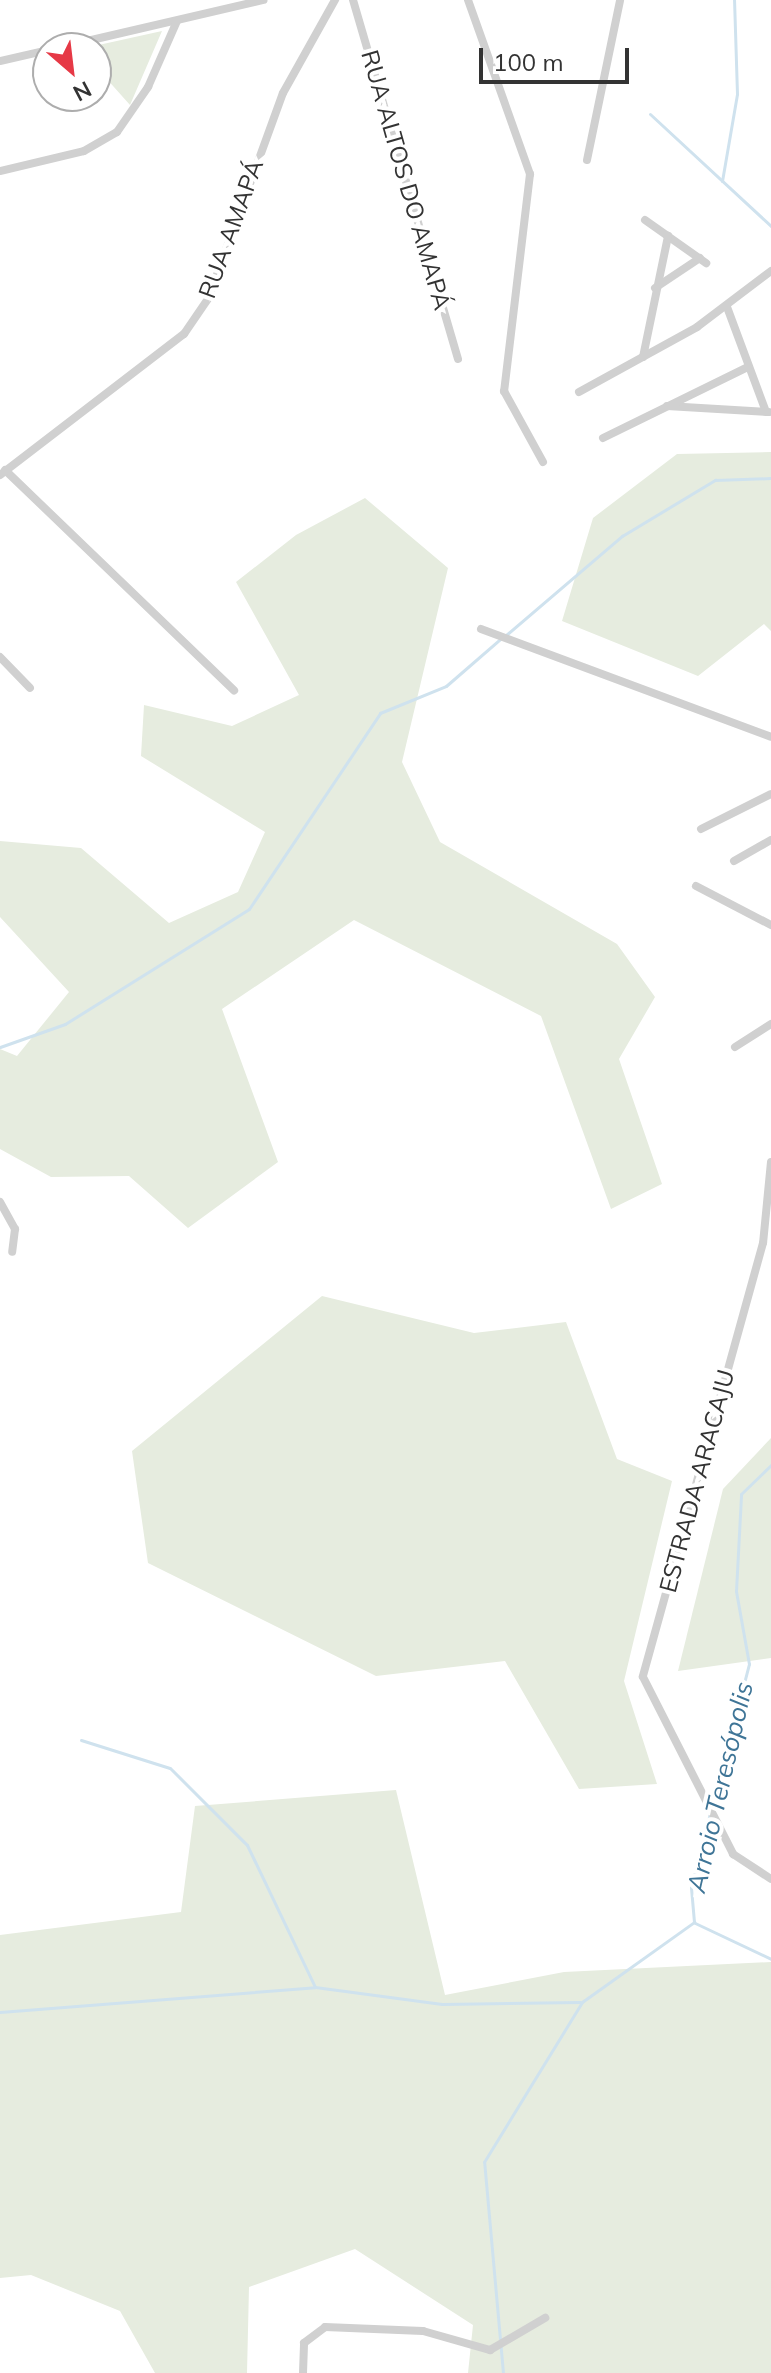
<!DOCTYPE html>
<meta charset="utf-8">
<style>
body{margin:0}
#map{position:relative;width:771px;height:2373px;overflow:hidden;background:#fff;font-family:Mulish,sans-serif}
div>[style]{position:absolute}
[style*='--x']{left:calc(var(--x)*1px);top:calc(var(--y)*1px);width:calc(var(--w)*1px);rotate:calc(var(--a)*1deg)}
.green>*{inset:0;background:#e6ecdf}
.stream>*{height:3px;margin:-1.5px;padding:0 1.5px;transform-origin:1.5px;border-radius:1.5px;background:#cfe2ee}
.minor>*{height:8px;margin:-4px;padding:0 4px;transform-origin:4px;border-radius:4px;background:#d0d0d0}
span{translate:-50% -50%;white-space:nowrap;text-align:center;line-height:1.15;-webkit-text-stroke:8px #fff;paint-order:stroke}
.street-label{font-size:24px;color:#333}
.water-label{font-size:26px;color:#3f7597;font-style:italic}
.north{position:absolute;left:32px;top:32px;width:80px;height:80px;box-sizing:border-box;background:#fff;border:2px solid #adadad;border-radius:50%;rotate:152deg;font-size:22px;font-weight:700;line-height:32px;text-align:center;color:#333}
.north::after{content:'';display:block;margin:auto;width:28px;height:36px;background:#e63946;clip-path:polygon(50% 0,100% 100%,50% 72%,0 100%)}
.scale{position:absolute;left:479px;top:48px;width:150px;height:36px;box-sizing:border-box;border:4px solid #333;border-top:0;padding-left:10px;font-size:24px;line-height:28px;white-space:nowrap;color:#333;-webkit-text-stroke:6px #fff;paint-order:stroke}
</style>
<div id="map">
<div class="green">
<div style="clip-path:polygon(162px 31px,130px 105px,105px 77px,96px 80px,96px 48px,85px 48px)"></div>
<div style="clip-path:polygon(771px 452px,771px 631px,764px 624px,698px 676px,562px 621px,593px 518px,677px 454px)"></div>
<div style="clip-path:polygon(365px 498px,448px 568px,402px 762px,440px 842px,617px 944px,655px 997px,619px 1059px,662px 1184px,611px 1209px,541px 1016px,354px 920px,222px 1009px,278px 1162px,188px 1228px,129px 1176px,51px 1177px,0 1149px,0 1049px,17px 1056px,69px 992px,0 917px,0 841px,81px 848px,169px 923px,238px 892px,265px 832px,141px 756px,144px 705px,232px 726px,299px 695px,236px 582px,296px 535px)"></div>
<div style="clip-path:polygon(322px 1296px,474px 1333px,566px 1322px,617px 1459px,672px 1481px,624px 1681px,657px 1784px,579px 1789px,505px 1661px,376px 1676px,148px 1563px,132px 1451px)"></div>
<div style="clip-path:polygon(771px 1438px,771px 1658px,678px 1671px,723px 1489px)"></div>
<div style="clip-path:polygon(396px 1790px,445px 1995px,564px 1972px,771px 1962px,771px 2373px,468px 2373px,473px 2325px,355px 2249px,249px 2287px,247px 2373px,155px 2373px,120px 2311px,31px 2275px,0 2278px,0 1935px,181px 1912px,195px 1806px)"></div>
</div>
<div class="stream">
<div style="--x:650;--y:114;--w:165;--a:42.8"></div>
<div style="--x:722;--y:181;--w:88;--a:-80.2"></div>
<div style="--x:737;--y:94;--w:94;--a:-91.8"></div>
<div style="--x:506;--y:635;--w:153;--a:-40.5"></div>
<div style="--x:622;--y:536;--w:109;--a:-31.1"></div>
<div style="--x:715;--y:480;--w:56;--a:-2"></div>
<div style="--x:0;--y:1047;--w:69;--a:-19.5"></div>
<div style="--x:65;--y:1024;--w:217;--a:-32"></div>
<div style="--x:249;--y:909;--w:236;--a:-56.2"></div>
<div style="--x:380;--y:713;--w:71;--a:-22.2"></div>
<div style="--x:446;--y:686;--w:72;--a:-41"></div>
<div style="--x:81;--y:1740;--w:93;--a:17.5"></div>
<div style="--x:170;--y:1768;--w:109;--a:45"></div>
<div style="--x:247;--y:1845;--w:157;--a:64.4"></div>
<div style="--x:712;--y:1806;--w:147;--a:-75.4"></div>
<div style="--x:749;--y:1664;--w:74;--a:-100.1"></div>
<div style="--x:736;--y:1591;--w:97;--a:-87"></div>
<div style="--x:741;--y:1494;--w:42;--a:-44"></div>
<div style="--x:695;--y:1923;--w:84;--a:25.3"></div>
<div style="--x:0;--y:2012;--w:316;--a:-4.5"></div>
<div style="--x:315;--y:1987;--w:128;--a:7.6"></div>
<div style="--x:442;--y:2004;--w:138;--a:-0.8"></div>
<div style="--x:503;--y:2373;--w:212;--a:-95.1"></div>
<div style="--x:484;--y:2162;--w:188;--a:-58.5"></div>
<div style="--x:582;--y:2002;--w:138;--a:-35.5"></div>
<div style="--x:694;--y:1922;--w:35;--a:-95"></div>
<div style="--x:691;--y:1887;--w:76;--a:-75.6"></div>
</div>
<div class="minor">
<div style="--x:353;--y:0;--w:374;--a:73.7"></div>
<div style="--x:468;--y:0;--w:185;--a:70.4"></div>
<div style="--x:530;--y:174;--w:219;--a:96.8"></div>
<div style="--x:504;--y:391;--w:81;--a:61.2"></div>
<div style="--x:57;--y:48;--w:212;--a:-13.1"></div>
<div style="--x:0;--y:61;--w:49;--a:-12.9"></div>
<div style="--x:587;--y:160;--w:163;--a:-78.3"></div>
<div style="--x:0;--y:171;--w:86;--a:-13.4"></div>
<div style="--x:84;--y:151;--w:38;--a:-30"></div>
<div style="--x:117;--y:132;--w:55;--a:-55.4"></div>
<div style="--x:148;--y:87;--w:72;--a:-66.3"></div>
<div style="--x:645;--y:220;--w:75;--a:35.2"></div>
<div style="--x:655;--y:288;--w:54;--a:-33.7"></div>
<div style="--x:727;--y:307;--w:112;--a:69.6"></div>
<div style="--x:643;--y:357;--w:124;--a:-78.3"></div>
<div style="--x:579;--y:392;--w:135;--a:-28.8"></div>
<div style="--x:697;--y:327;--w:93;--a:-37.1"></div>
<div style="--x:667;--y:406;--w:102;--a:3.4"></div>
<div style="--x:603;--y:438;--w:161;--a:-26.1"></div>
<div style="--x:5;--y:470;--w:318;--a:43.9"></div>
<div style="--x:0;--y:475;--w:232;--a:-37.5"></div>
<div style="--x:184;--y:334;--w:42;--a:-55.6"></div>
<div style="--x:208;--y:299;--w:219;--a:-70"></div>
<div style="--x:283;--y:93;--w:107;--a:-60.8"></div>
<div style="--x:481;--y:629;--w:309;--a:20.4"></div>
<div style="--x:0;--y:657;--w:43;--a:45.9"></div>
<div style="--x:701;--y:829;--w:78;--a:-26.6"></div>
<div style="--x:734;--y:861;--w:43;--a:-29.6"></div>
<div style="--x:696;--y:886;--w:85;--a:27.5"></div>
<div style="--x:735;--y:1047;--w:43;--a:-32.6"></div>
<div style="--x:771;--y:1162;--w:81;--a:95.6"></div>
<div style="--x:763;--y:1243;--w:450;--a:105.5"></div>
<div style="--x:643;--y:1677;--w:199;--a:63"></div>
<div style="--x:733;--y:1854;--w:45;--a:33.3"></div>
<div style="--x:0;--y:1202;--w:31;--a:61"></div>
<div style="--x:15;--y:1229;--w:23;--a:97"></div>
<div style="--x:303;--y:2373;--w:30;--a:-88"></div>
<div style="--x:304;--y:2343;--w:26;--a:-37"></div>
<div style="--x:325;--y:2327;--w:98;--a:2.3"></div>
<div style="--x:423;--y:2331;--w:70;--a:15.8"></div>
<div style="--x:490;--y:2350;--w:64;--a:-30.2"></div>
</div>
<div class="street-label">
<span style="left:406px;top:180px;rotate:74deg">RUA ALTOS DO AMAPÁ</span>
<span style="left:231px;top:229px;rotate:-70deg">RUA AMAPÁ</span>
<span style="left:697px;top:1481px;rotate:-75deg">ESTRADA ARACAJU</span>
</div>
<div class="water-label">
<span style="left:720px;top:1787px;rotate:-77deg">Arroio Teresópolis</span>
</div>
<div class="north">N</div>
<div class="scale">100 m</div>
</div>
